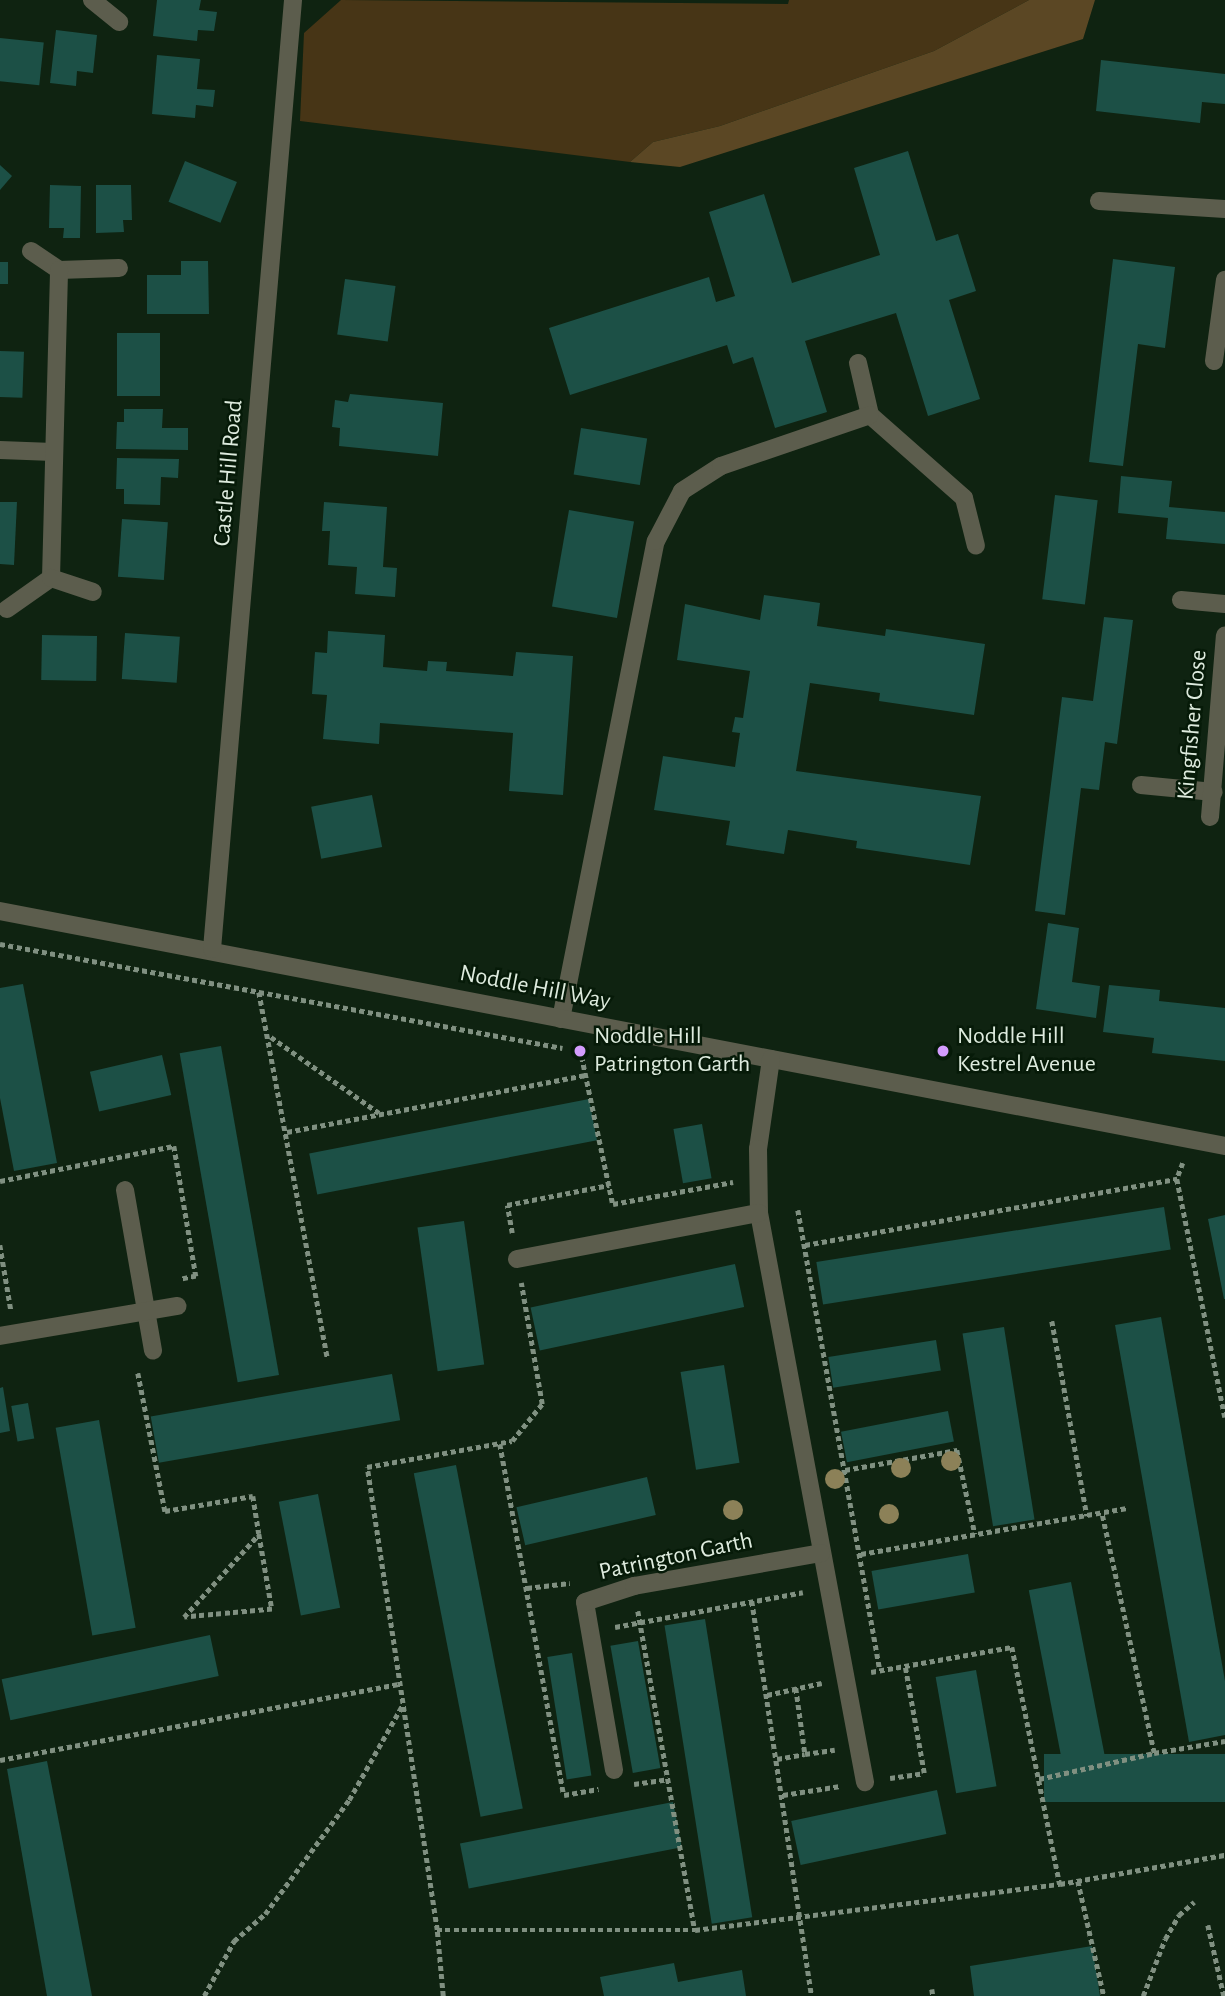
<!DOCTYPE html>
<style>
body{margin:0}
#map{position:relative;width:1225px;height:1996px;overflow:hidden;background:#0f2311;font-family:"Alegreya Sans",sans-serif}
div>[style]{position:absolute}
[style*='--x']{left:calc(var(--x)*1px);top:calc(var(--y)*1px);width:calc(var(--w)*1px);rotate:calc(var(--a)*1deg)}
.green>*{inset:0;background:#473516}
.forest>*{inset:0;background:#5b4724}
.building>*{inset:0;background:#1c5046;transform-origin:0 0}
.path>*{height:4.5px;margin-top:-2.25px;transform-origin:0;background:repeating-linear-gradient(90deg,#809081 0 5px,transparent 0 8.5px)}
.service>*{height:18px;margin:-9px;padding:0 9px;transform-origin:9px;border-radius:9px;background:#5c5d4d}
.minor>*{height:18px;margin:-9px;padding:0 9px;transform-origin:9px;border-radius:9px;background:#5c5d4d}
.trees>*{width:20px;height:20px;margin:-10px;border-radius:50%;background:#8c8158}
.dots>*{width:19px;height:19px;translate:-50% -50%;box-sizing:border-box;border:4px solid #061a08;border-radius:50%}
span{translate:-50% -50%;white-space:nowrap;text-align:center;line-height:1.15;-webkit-text-stroke:5px #061a08;paint-order:stroke}
.street-label{font-size:24px;color:#deebde}
.poi-label{font-size:24px;color:#deebde}
.left{translate:0 -50%;text-align:left}
</style>
<div id="map">
<div class="green">
<div style="clip-path:polygon(341px 0,788px 4px,789px 0,1029px 0,934px 51px,720px 126px,653px 142px,630px 162px,300px 121px,304px 33px)"></div>
</div>
<div class="forest">
<div style="clip-path:polygon(1029px 0,1095px 0,1083px 39px,680px 167px,630px 162px,653px 142px,720px 126px,934px 51px)"></div>
</div>
<div class="building">
<div style="clip-path:polygon(157px 0,201px 0,199px 10px,217px 12px,214px 31px,198px 30px,197px 41px,153px 36px)"></div>
<div style="clip-path:polygon(56px 30px,97px 35px,93px 73px,77px 71px,76px 86px,50px 83px)"></div>
<div style="left:0;top:38px;width:44px;height:43px;rotate:6deg"></div>
<div style="clip-path:polygon(157px 55px,200px 59px,197px 89px,215px 90px,213px 107px,196px 105px,195px 118px,152px 114px)"></div>
<div style="clip-path:polygon(1101px 60px,1225px 74px,1225px 104px,1202px 102px,1200px 123px,1096px 111px)"></div>
<div style="clip-path:polygon(908px 151px,936px 241px,958px 234px,976px 291px,949px 300px,980px 399px,928px 416px,896px 313px,805px 341px,827px 412px,775px 428px,753px 357px,733px 364px,727px 345px,570px 395px,549px 328px,709px 277px,716px 302px,735px 296px,709px 212px,764px 194px,792px 283px,880px 255px,854px 168px)"></div>
<div style="left:185px;top:161px;width:56px;height:44px;rotate:22deg"></div>
<div style="clip-path:polygon(0 165px,12px 176px,0 190px)"></div>
<div style="clip-path:polygon(50px 185px,81px 186px,80px 238px,63px 238px,64px 228px,49px 228px)"></div>
<div style="clip-path:polygon(96px 185px,131px 185px,132px 220px,123px 220px,124px 232px,96px 233px)"></div>
<div style="clip-path:polygon(1113px 259px,1175px 267px,1165px 348px,1138px 344px,1123px 466px,1089px 462px)"></div>
<div style="clip-path:polygon(181px 261px,208px 261px,209px 314px,147px 314px,147px 275px,181px 275px)"></div>
<div style="left:8px;top:262px;width:22px;height:8px;rotate:90deg"></div>
<div style="left:345px;top:279px;width:51px;height:56px;rotate:8deg"></div>
<div style="left:117px;top:333px;width:43px;height:63px"></div>
<div style="left:0;top:351px;width:24px;height:46px;rotate:2deg"></div>
<div style="clip-path:polygon(350px 394px,443px 403px,438px 456px,339px 446px,340px 428px,332px 427px,335px 400px,348px 402px)"></div>
<div style="clip-path:polygon(124px 409px,163px 409px,162px 428px,188px 428px,188px 450px,116px 449px,117px 422px,124px 422px)"></div>
<div style="left:581px;top:428px;width:67px;height:47px;rotate:9deg"></div>
<div style="clip-path:polygon(117px 458px,179px 459px,178px 478px,161px 477px,160px 505px,124px 504px,124px 489px,116px 489px)"></div>
<div style="clip-path:polygon(1121px 476px,1172px 481px,1169px 507px,1225px 512px,1225px 544px,1166px 539px,1168px 518px,1118px 513px)"></div>
<div style="left:1055px;top:495px;width:43px;height:105px;rotate:7deg"></div>
<div style="clip-path:polygon(0 502px,17px 502px,14px 565px,0 564px)"></div>
<div style="clip-path:polygon(324px 502px,387px 507px,383px 567px,397px 568px,395px 597px,355px 594px,357px 567px,328px 565px,330px 531px,322px 531px)"></div>
<div style="left:569px;top:510px;width:66px;height:98px;rotate:10deg"></div>
<div style="left:122px;top:519px;width:46px;height:58px;rotate:4deg"></div>
<div style="clip-path:polygon(764px 595px,820px 603px,817px 626px,885px 636px,886px 629px,985px 644px,974px 715px,879px 701px,880px 693px,810px 683px,796px 771px,981px 796px,970px 865px,856px 848px,857px 841px,788px 830px,784px 854px,726px 845px,730px 821px,654px 810px,663px 756px,735px 767px,740px 733px,732px 732px,735px 717px,743px 718px,750px 671px,677px 660px,685px 604px,760px 620px)"></div>
<div style="clip-path:polygon(1104px 617px,1133px 620px,1117px 744px,1105px 742px,1099px 790px,1081px 788px,1065px 915px,1035px 911px,1062px 697px,1093px 701px)"></div>
<div style="clip-path:polygon(328px 631px,385px 635px,383px 667px,427px 671px,428px 661px,447px 662px,446px 671px,513px 676px,516px 652px,573px 656px,563px 795px,509px 791px,513px 733px,380px 723px,379px 744px,323px 739px,327px 695px,312px 694px,315px 652px,327px 653px)"></div>
<div style="left:125px;top:633px;width:55px;height:46px;rotate:4deg"></div>
<div style="left:42px;top:635px;width:55px;height:45px;rotate:1deg"></div>
<div style="left:372px;top:795px;width:53px;height:62px;rotate:79deg"></div>
<div style="clip-path:polygon(1048px 923px,1079px 928px,1072px 982px,1100px 986px,1096px 1018px,1036px 1009px)"></div>
<div style="clip-path:polygon(23px 984px,57px 1163px,14px 1171px,0 1098px,0 988px)"></div>
<div style="clip-path:polygon(1109px 985px,1160px 990px,1159px 1001px,1225px 1008px,1225px 1061px,1152px 1053px,1154px 1038px,1103px 1032px)"></div>
<div style="left:221px;top:1046px;width:334px;height:42px;rotate:80deg"></div>
<div style="left:162px;top:1055px;width:41px;height:74px;rotate:77deg"></div>
<div style="left:589px;top:1099px;width:42px;height:285px;rotate:79deg"></div>
<div style="left:702px;top:1124px;width:55px;height:29px;rotate:80deg"></div>
<div style="left:1164px;top:1207px;width:43px;height:352px;rotate:81deg"></div>
<div style="clip-path:polygon(1225px 1215px,1225px 1299px,1224px 1299px,1208px 1219px)"></div>
<div style="left:464px;top:1221px;width:145px;height:47px;rotate:82deg"></div>
<div style="left:735px;top:1264px;width:44px;height:209px;rotate:78deg"></div>
<div style="clip-path:polygon(1161px 1317px,1225px 1681px,1225px 1735px,1189px 1742px,1115px 1325px)"></div>
<div style="left:1004px;top:1327px;width:195px;height:42px;rotate:81deg"></div>
<div style="left:936px;top:1340px;width:31px;height:109px;rotate:81deg"></div>
<div style="left:724px;top:1365px;width:99px;height:44px;rotate:81deg"></div>
<div style="left:392px;top:1374px;width:47px;height:245px;rotate:80deg"></div>
<div style="clip-path:polygon(3px 1387px,10px 1431px,0 1433px,0 1388px)"></div>
<div style="left:28px;top:1403px;width:36px;height:17px;rotate:80deg"></div>
<div style="left:948px;top:1411px;width:31px;height:109px;rotate:79deg"></div>
<div style="left:99px;top:1420px;width:211px;height:44px;rotate:80deg"></div>
<div style="left:456px;top:1465px;width:350px;height:43px;rotate:79deg"></div>
<div style="left:647px;top:1477px;width:39px;height:134px;rotate:77deg"></div>
<div style="left:318px;top:1494px;width:116px;height:40px;rotate:79deg"></div>
<div style="left:968px;top:1554px;width:39px;height:98px;rotate:80deg"></div>
<div style="left:1071px;top:1582px;width:183px;height:43px;rotate:79deg"></div>
<div style="left:705px;top:1619px;width:302px;height:41px;rotate:81deg"></div>
<div style="left:210px;top:1635px;width:42px;height:213px;rotate:78deg"></div>
<div style="left:638px;top:1641px;width:129px;height:28px;rotate:80deg"></div>
<div style="left:572px;top:1653px;width:124px;height:25px;rotate:81deg"></div>
<div style="left:976px;top:1670px;width:118px;height:41px;rotate:80deg"></div>
<div style="left:1225px;top:1754px;width:48px;height:181px;rotate:90deg"></div>
<div style="clip-path:polygon(47px 1761px,67px 1864px,92px 1996px,47px 1996px,7px 1769px)"></div>
<div style="left:937px;top:1790px;width:45px;height:149px;rotate:78deg"></div>
<div style="left:673px;top:1802px;width:46px;height:217px;rotate:79deg"></div>
<div style="clip-path:polygon(1092px 1946px,1100px 1996px,974px 1996px,970px 1966px)"></div>
<div style="clip-path:polygon(674px 1963px,678px 1982px,742px 1970px,746px 1996px,604px 1996px,600px 1977px)"></div>
</div>
<div class="path">
<div style="--x:0;--y:944;--w:572;--a:10.48"></div>
<div style="--x:259;--y:992;--w:371;--a:79.4"></div>
<div style="--x:271;--y:1037;--w:132;--a:35.1"></div>
<div style="--x:580;--y:1048;--w:159;--a:78.1"></div>
<div style="--x:613;--y:1204;--w:122;--a:-10.4"></div>
<div style="--x:287;--y:1132;--w:304;--a:-10.8"></div>
<div style="--x:1183;--y:1163;--w:17;--a:111"></div>
<div style="--x:1177;--y:1179;--w:243;--a:78.6"></div>
<div style="--x:0;--y:1181;--w:177;--a:-11.4"></div>
<div style="--x:174;--y:1146;--w:132;--a:80.4"></div>
<div style="--x:196;--y:1276;--w:14;--a:168"></div>
<div style="--x:798;--y:1210;--w:467;--a:79.9"></div>
<div style="--x:512;--y:1233;--w:28;--a:-100"></div>
<div style="--x:507;--y:1205;--w:104;--a:-11.1"></div>
<div style="--x:0;--y:1245;--w:66;--a:80.4"></div>
<div style="--x:805;--y:1245;--w:378;--a:-10.1"></div>
<div style="--x:1052;--y:1321;--w:198;--a:79.8"></div>
<div style="--x:138;--y:1373;--w:141;--a:78.9"></div>
<div style="--x:165;--y:1511;--w:89;--a:-9.7"></div>
<div style="--x:253;--y:1496;--w:38;--a:81"></div>
<div style="--x:259;--y:1534;--w:76;--a:80.2"></div>
<div style="--x:272;--y:1609;--w:88;--a:174.8"></div>
<div style="--x:184;--y:1617;--w:112;--a:-47.9"></div>
<div style="--x:500;--y:1444;--w:357;--a:79.7"></div>
<div style="--x:564;--y:1795;--w:35;--a:-10"></div>
<div style="--x:845;--y:1470;--w:114;--a:-10.1"></div>
<div style="--x:957;--y:1450;--w:86;--a:77.9"></div>
<div style="--x:861;--y:1554;--w:270;--a:-9.8"></div>
<div style="--x:527;--y:1588;--w:43;--a:-6.6"></div>
<div style="--x:752;--y:1601;--w:400;--a:81.4"></div>
<div style="--x:638;--y:1611;--w:324;--a:79.9"></div>
<div style="--x:615;--y:1627;--w:191;--a:-10.5"></div>
<div style="--x:871;--y:1672;--w:143;--a:-10.1"></div>
<div style="--x:1012;--y:1647;--w:242;--a:78.6"></div>
<div style="--x:796;--y:1688;--w:67;--a:82.2"></div>
<div style="--x:805;--y:1754;--w:30;--a:-8"></div>
<div style="--x:767;--y:1695;--w:56;--a:-12.3"></div>
<div style="--x:1154;--y:1753;--w:72;--a:-9.6"></div>
<div style="--x:777;--y:1759;--w:28;--a:-10"></div>
<div style="--x:0;--y:1760;--w:407;--a:-10.8"></div>
<div style="--x:890;--y:1778;--w:34;--a:-8"></div>
<div style="--x:924;--y:1773;--w:109;--a:-100.1"></div>
<div style="--x:1039;--y:1779;--w:118;--a:-12.7"></div>
<div style="--x:1154;--y:1753;--w:245;--a:-102.3"></div>
<div style="--x:634;--y:1784;--w:34;--a:-8"></div>
<div style="--x:783;--y:1795;--w:58;--a:-9"></div>
<div style="--x:1078;--y:1881;--w:118;--a:77.3"></div>
<div style="--x:1208;--y:1925;--w:73;--a:77.3"></div>
<div style="--x:437;--y:1930;--w:258;--a:0"></div>
<div style="--x:695;--y:1930;--w:368;--a:-7.2"></div>
<div style="--x:1060;--y:1884;--w:168;--a:-10"></div>
<div style="--x:932;--y:1989;--w:7;--a:82"></div>
<div style="--x:204;--y:1996;--w:63;--a:-61.4"></div>
<div style="--x:234;--y:1941;--w:41;--a:-41.1"></div>
<div style="--x:265;--y:1914;--w:142;--a:-53.6"></div>
<div style="--x:349;--y:1800;--w:110;--a:-60.6"></div>
<div style="--x:443;--y:1996;--w:66;--a:-95.2"></div>
<div style="--x:437;--y:1930;--w:468;--a:-98.6"></div>
<div style="--x:367;--y:1467;--w:147;--a:-10.2"></div>
<div style="--x:512;--y:1441;--w:48;--a:-51"></div>
<div style="--x:542;--y:1404;--w:123;--a:-99.8"></div>
<div style="--x:1143;--y:1996;--w:61;--a:-68.9"></div>
<div style="--x:1165;--y:1939;--w:28;--a:-60"></div>
<div style="--x:1179;--y:1915;--w:20;--a:-41"></div>
</div>
<div class="service">
<div style="--x:1099;--y:201;--w:126;--a:3.6"></div>
<div style="--x:858;--y:363;--w:53;--a:77"></div>
<div style="--x:870;--y:415;--w:125;--a:41.4"></div>
<div style="--x:964;--y:498;--w:49;--a:76"></div>
<div style="--x:1141;--y:785;--w:73;--a:5.5"></div>
<div style="--x:561;--y:1019;--w:487;--a:-78.8"></div>
<div style="--x:656;--y:541;--w:56;--a:-62.5"></div>
<div style="--x:682;--y:491;--w:46;--a:-32.7"></div>
<div style="--x:721;--y:466;--w:157;--a:-18.9"></div>
<div style="--x:125;--y:1190;--w:163;--a:80.1"></div>
</div>
<div class="minor">
<div style="--x:92;--y:0;--w:35;--a:39"></div>
<div style="--x:31;--y:251;--w:34;--a:34"></div>
<div style="--x:59;--y:270;--w:60;--a:-1.9"></div>
<div style="--x:1214;--y:361;--w:82;--a:-82.3"></div>
<div style="--x:0;--y:450;--w:53;--a:2.2"></div>
<div style="--x:51;--y:578;--w:308;--a:-88.5"></div>
<div style="--x:1181;--y:600;--w:44;--a:5.2"></div>
<div style="--x:7;--y:609;--w:54;--a:-35.2"></div>
<div style="--x:51;--y:578;--w:44;--a:18.4"></div>
<div style="--x:1210;--y:817;--w:182;--a:-85.3"></div>
<div style="--x:0;--y:911;--w:1247;--a:10.86"></div>
<div style="--x:212;--y:949;--w:952;--a:-85.12"></div>
<div style="--x:771;--y:1059;--w:91;--a:98.2"></div>
<div style="--x:758;--y:1149;--w:64;--a:89.1"></div>
<div style="--x:759;--y:1213;--w:579;--a:79.45"></div>
<div style="--x:517;--y:1259;--w:246;--a:-10.8"></div>
<div style="--x:0;--y:1336;--w:180;--a:-9.6"></div>
<div style="--x:614;--y:1770;--w:170;--a:-99.8"></div>
<div style="--x:585;--y:1602;--w:52;--a:-18.1"></div>
<div style="--x:634;--y:1586;--w:190;--a:-10"></div>
</div>
<div class="trees">
<div style="left:951px;top:1461px"></div>
<div style="left:901px;top:1468px"></div>
<div style="left:835px;top:1479px"></div>
<div style="left:733px;top:1510px"></div>
<div style="left:889px;top:1514px"></div>
</div>
<div class="dots">
<div style="left:580px;top:1051px;background:#d39cfd"></div>
<div style="left:943px;top:1051px;background:#d39cfd"></div>
</div>
<div class="street-label">
<span style="left:229px;top:473px;rotate:-85deg">Castle Hill Road</span>
<span style="left:1193px;top:725px;rotate:-85deg">Kingfisher Close</span>
<span style="left:535px;top:988px;rotate:11deg">Noddle Hill Way</span>
<span style="left:676px;top:1557px;rotate:-12deg">Patrington Garth</span>
</div>
<div class="poi-label">
<span class="left" style="left:594px;top:1051px">Noddle Hill<br>Patrington Garth</span>
<span class="left" style="left:957px;top:1051px">Noddle Hill<br>Kestrel Avenue</span>
</div>
</div>
